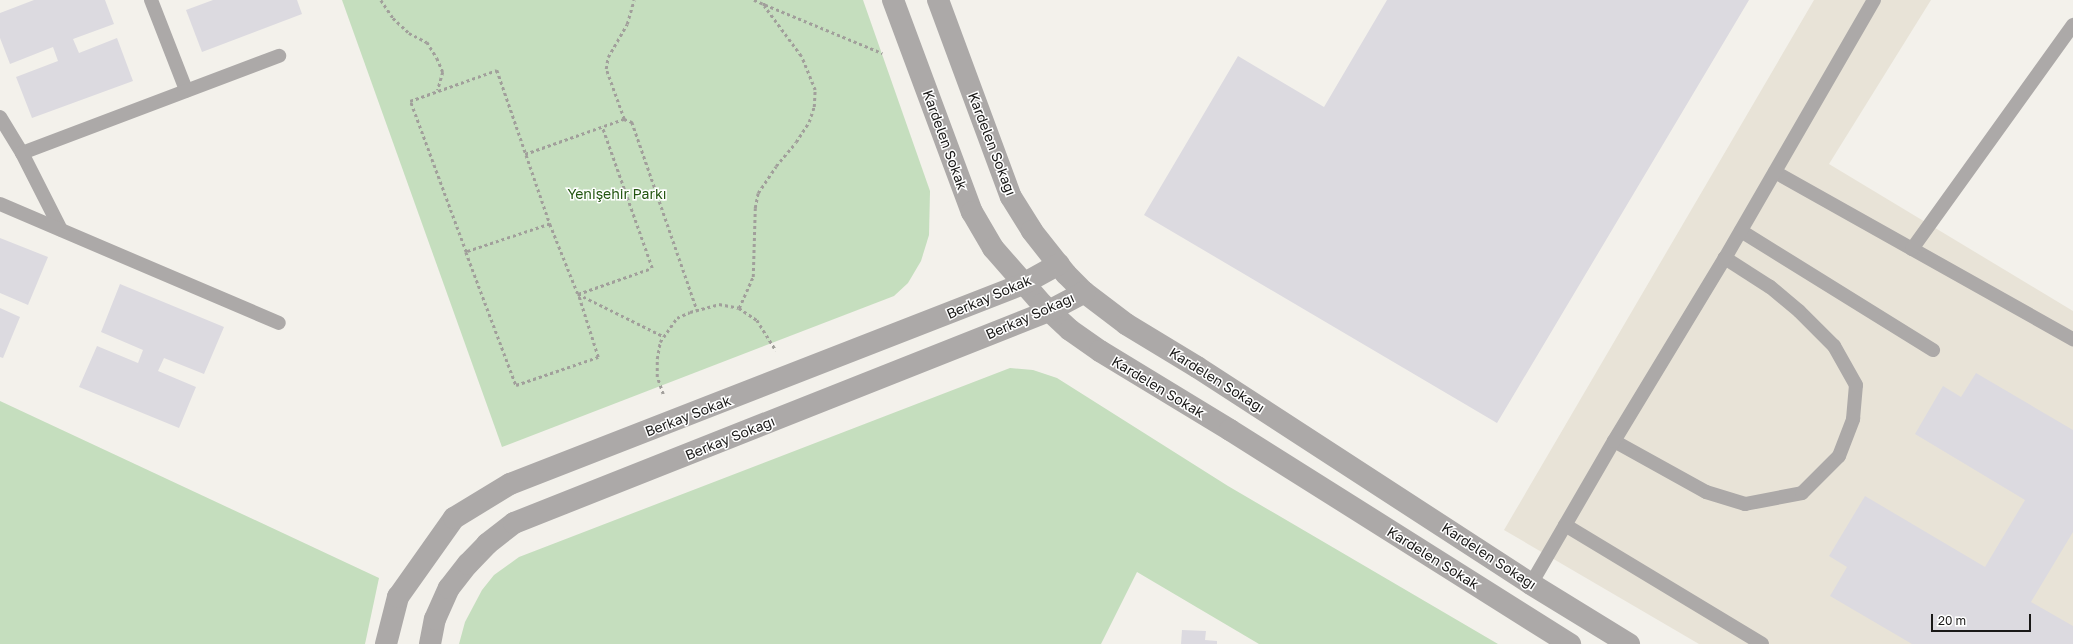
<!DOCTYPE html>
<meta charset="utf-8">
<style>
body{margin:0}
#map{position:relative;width:2073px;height:644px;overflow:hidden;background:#f3f1eb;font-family:"Golos Text",sans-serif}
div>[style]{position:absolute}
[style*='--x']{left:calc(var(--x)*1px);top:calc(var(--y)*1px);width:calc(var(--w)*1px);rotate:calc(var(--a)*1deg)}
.built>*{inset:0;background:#e8e3d7}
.green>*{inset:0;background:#c5debe}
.building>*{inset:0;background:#dcdae0}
.path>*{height:2.5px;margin-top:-1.25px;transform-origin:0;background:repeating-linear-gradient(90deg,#a19f9b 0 3px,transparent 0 6px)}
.lane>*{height:14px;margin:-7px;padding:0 7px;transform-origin:7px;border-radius:7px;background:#aca9a8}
.street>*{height:22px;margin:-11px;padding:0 11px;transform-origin:11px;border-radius:11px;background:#aca9a8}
span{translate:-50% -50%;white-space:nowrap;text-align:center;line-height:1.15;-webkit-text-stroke:3px #fff;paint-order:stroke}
.street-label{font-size:14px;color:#191817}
.park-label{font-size:14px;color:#22540f}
.scale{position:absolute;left:1931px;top:614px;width:100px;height:18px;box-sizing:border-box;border:2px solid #191817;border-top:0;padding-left:5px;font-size:12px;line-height:14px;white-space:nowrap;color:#191817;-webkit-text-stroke:3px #fff;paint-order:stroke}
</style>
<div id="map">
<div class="built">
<div style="clip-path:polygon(1814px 0,1931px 0,1829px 164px,2073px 311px,2073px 644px,1699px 644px,1504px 530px)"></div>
</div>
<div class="green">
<div style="clip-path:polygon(342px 0,863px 0,930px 191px,929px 235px,921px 261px,908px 283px,894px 296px,502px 447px)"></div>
<div style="clip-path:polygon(1010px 368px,1033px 370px,1057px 378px,1228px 486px,1498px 644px,1259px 644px,1137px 572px,1101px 644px,459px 644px,465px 622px,482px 590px,494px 575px,519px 557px)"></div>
<div style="clip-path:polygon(0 401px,379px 578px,365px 644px,0 644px)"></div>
</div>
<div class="building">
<div style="clip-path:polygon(34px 0,105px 0,114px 24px,73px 39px,79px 53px,117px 38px,133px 81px,32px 118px,16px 77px,58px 61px,53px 47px,10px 64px,0 38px,0 13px)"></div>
<div style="clip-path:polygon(213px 0,297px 0,302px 14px,202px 52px,186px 10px)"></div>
<div style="clip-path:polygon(1387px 0,1749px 0,1497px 423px,1144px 215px,1238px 56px,1324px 107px)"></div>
<div style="clip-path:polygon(0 238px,48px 257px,28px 305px,0 293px)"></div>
<div style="clip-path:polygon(120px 284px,224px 327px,204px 374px,164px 358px,158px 371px,196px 387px,179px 428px,79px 387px,97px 346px,138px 363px,143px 350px,101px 332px)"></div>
<div style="clip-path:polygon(0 308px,20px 317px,3px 358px,0 357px)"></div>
<div style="clip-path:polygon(1976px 373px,2073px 430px,2073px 532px,2031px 602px,2073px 626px,2073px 644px,1912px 644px,1830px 596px,1847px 567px,1829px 556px,1865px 496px,1985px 567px,2025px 500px,1915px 434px,1943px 386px,1961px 397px)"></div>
<div style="clip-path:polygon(1182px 630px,1206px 631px,1205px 640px,1217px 641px,1217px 644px,1181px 644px)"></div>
</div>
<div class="path">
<div style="--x:381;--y:0;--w:22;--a:56"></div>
<div style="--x:393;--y:18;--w:22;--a:43"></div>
<div style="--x:409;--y:33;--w:20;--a:27"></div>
<div style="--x:427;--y:42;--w:19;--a:58"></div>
<div style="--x:437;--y:58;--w:15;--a:67"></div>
<div style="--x:443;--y:72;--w:19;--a:106"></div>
<div style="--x:754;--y:0;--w:139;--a:22.5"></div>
<div style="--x:497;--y:70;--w:163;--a:71"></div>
<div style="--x:550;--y:224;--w:89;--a:161.6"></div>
<div style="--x:466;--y:252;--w:161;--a:-110.3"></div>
<div style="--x:410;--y:101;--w:92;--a:-19.6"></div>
<div style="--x:624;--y:119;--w:9;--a:21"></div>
<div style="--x:632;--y:122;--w:199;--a:70.9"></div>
<div style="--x:525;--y:154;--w:105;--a:-19.5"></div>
<div style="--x:624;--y:119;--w:53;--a:-109.8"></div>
<div style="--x:606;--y:69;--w:12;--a:-81"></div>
<div style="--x:608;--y:57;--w:38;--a:-60"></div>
<div style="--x:627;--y:24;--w:25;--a:-74"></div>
<div style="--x:550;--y:224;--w:75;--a:68.2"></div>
<div style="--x:578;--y:294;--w:78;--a:-19.4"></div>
<div style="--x:652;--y:268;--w:150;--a:-109.5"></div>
<div style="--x:466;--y:252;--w:142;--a:69.4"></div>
<div style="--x:516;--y:385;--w:87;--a:-18.9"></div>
<div style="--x:598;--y:357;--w:66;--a:-107.6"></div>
<div style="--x:578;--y:294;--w:95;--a:26.3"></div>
<div style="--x:739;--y:308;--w:34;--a:-66"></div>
<div style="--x:753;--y:277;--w:69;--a:-88.3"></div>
<div style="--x:755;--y:208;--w:15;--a:-79"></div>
<div style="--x:758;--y:193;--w:32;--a:-56"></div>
<div style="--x:776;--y:166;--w:31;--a:-50"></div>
<div style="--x:796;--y:142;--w:24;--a:-57"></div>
<div style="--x:809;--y:122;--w:16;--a:-72"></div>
<div style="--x:814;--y:107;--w:17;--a:-87"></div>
<div style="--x:815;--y:90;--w:37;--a:-112"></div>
<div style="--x:801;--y:56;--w:62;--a:-126.5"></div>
<div style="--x:764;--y:6;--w:6;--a:-99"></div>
<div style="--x:663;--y:394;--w:18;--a:-109"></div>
<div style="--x:657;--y:377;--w:18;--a:-90"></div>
<div style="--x:657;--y:359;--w:17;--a:-80"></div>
<div style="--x:660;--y:342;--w:29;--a:-55"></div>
<div style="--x:677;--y:318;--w:14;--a:-25"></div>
<div style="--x:690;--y:312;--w:30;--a:-15"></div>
<div style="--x:719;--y:304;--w:20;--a:11"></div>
<div style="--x:739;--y:308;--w:22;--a:34"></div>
<div style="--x:757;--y:320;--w:36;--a:58"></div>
</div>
<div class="lane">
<div style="--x:151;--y:0;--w:97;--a:68.7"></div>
<div style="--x:0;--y:117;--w:42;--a:58.6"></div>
<div style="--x:22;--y:153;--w:275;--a:-20.7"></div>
<div style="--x:22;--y:153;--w:86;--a:63.1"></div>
<div style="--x:1775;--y:172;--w:342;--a:29.3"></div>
<div style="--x:0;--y:204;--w:303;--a:23.1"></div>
<div style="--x:1741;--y:231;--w:226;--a:31.8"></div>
<div style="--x:1912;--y:249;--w:276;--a:-54.3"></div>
<div style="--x:1614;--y:441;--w:105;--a:29"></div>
<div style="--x:1706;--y:492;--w:41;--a:17.1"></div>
<div style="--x:1745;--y:504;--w:58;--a:-10.9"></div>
<div style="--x:1802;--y:493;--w:52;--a:-45"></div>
<div style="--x:1839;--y:456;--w:40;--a:-69"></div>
<div style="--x:1853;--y:419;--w:34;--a:-85"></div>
<div style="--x:1856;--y:385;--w:45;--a:-119.4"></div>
<div style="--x:1834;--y:346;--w:49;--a:-135"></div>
<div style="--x:1799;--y:311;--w:38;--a:-140"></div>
<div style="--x:1770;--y:287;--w:54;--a:-147.2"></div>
<div style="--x:1565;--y:525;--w:230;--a:31.1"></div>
<div style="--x:1531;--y:584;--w:165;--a:-59.9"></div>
<div style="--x:1614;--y:441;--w:214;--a:-58.8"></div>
<div style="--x:1725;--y:258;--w:298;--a:-60"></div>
</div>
<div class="street">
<div style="--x:893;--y:0;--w:226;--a:69.6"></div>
<div style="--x:972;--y:212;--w:42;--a:59.7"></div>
<div style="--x:993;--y:248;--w:74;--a:48.8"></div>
<div style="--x:1042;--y:304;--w:38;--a:43"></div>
<div style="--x:1070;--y:330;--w:37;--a:35"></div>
<div style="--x:1100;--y:351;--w:152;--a:31.3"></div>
<div style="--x:1230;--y:430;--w:402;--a:32.2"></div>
<div style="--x:938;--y:0;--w:210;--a:69.7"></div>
<div style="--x:1011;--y:197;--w:40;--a:58"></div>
<div style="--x:1032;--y:231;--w:55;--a:51.7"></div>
<div style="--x:1066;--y:274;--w:25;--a:45"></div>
<div style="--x:1084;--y:292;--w:53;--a:37.3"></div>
<div style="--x:1126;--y:324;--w:83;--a:31.2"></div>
<div style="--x:1197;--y:367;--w:398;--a:33"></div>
<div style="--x:1531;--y:584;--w:115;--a:31.5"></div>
<div style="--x:386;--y:644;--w:49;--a:-75.7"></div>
<div style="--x:398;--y:597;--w:97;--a:-54.7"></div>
<div style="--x:454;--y:518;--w:66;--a:-31.3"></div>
<div style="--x:510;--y:484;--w:551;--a:-21.3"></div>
<div style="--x:1023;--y:284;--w:41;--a:-29.1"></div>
<div style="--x:430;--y:644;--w:25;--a:-79"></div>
<div style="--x:435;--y:619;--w:34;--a:-66"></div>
<div style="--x:449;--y:588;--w:31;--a:-52"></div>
<div style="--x:468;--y:564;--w:28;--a:-46"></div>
<div style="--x:487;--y:544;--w:34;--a:-38"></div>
<div style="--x:514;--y:523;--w:575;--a:-21.62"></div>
<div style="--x:1049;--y:311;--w:40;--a:-28"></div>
</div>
<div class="street-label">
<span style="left:945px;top:140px;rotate:70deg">Kardelen Sokak</span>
<span style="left:992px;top:144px;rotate:69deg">Kardelen Sokağı</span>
<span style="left:989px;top:297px;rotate:-23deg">Berkay Sokak</span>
<span style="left:1030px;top:316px;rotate:-24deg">Berkay Sokağı</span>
<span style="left:1217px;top:380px;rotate:32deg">Kardelen Sokağı</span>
<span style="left:1158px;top:387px;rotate:31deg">Kardelen Sokak</span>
<span style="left:688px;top:416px;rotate:-21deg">Berkay Sokak</span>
<span style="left:730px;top:438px;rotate:-22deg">Berkay Sokağı</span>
<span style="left:1489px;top:556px;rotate:33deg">Kardelen Sokağı</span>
<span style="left:1433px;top:558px;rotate:32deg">Kardelen Sokak</span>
</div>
<div class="park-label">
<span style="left:617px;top:194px">Yenişehir Parkı</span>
</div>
<div class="scale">20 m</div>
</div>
